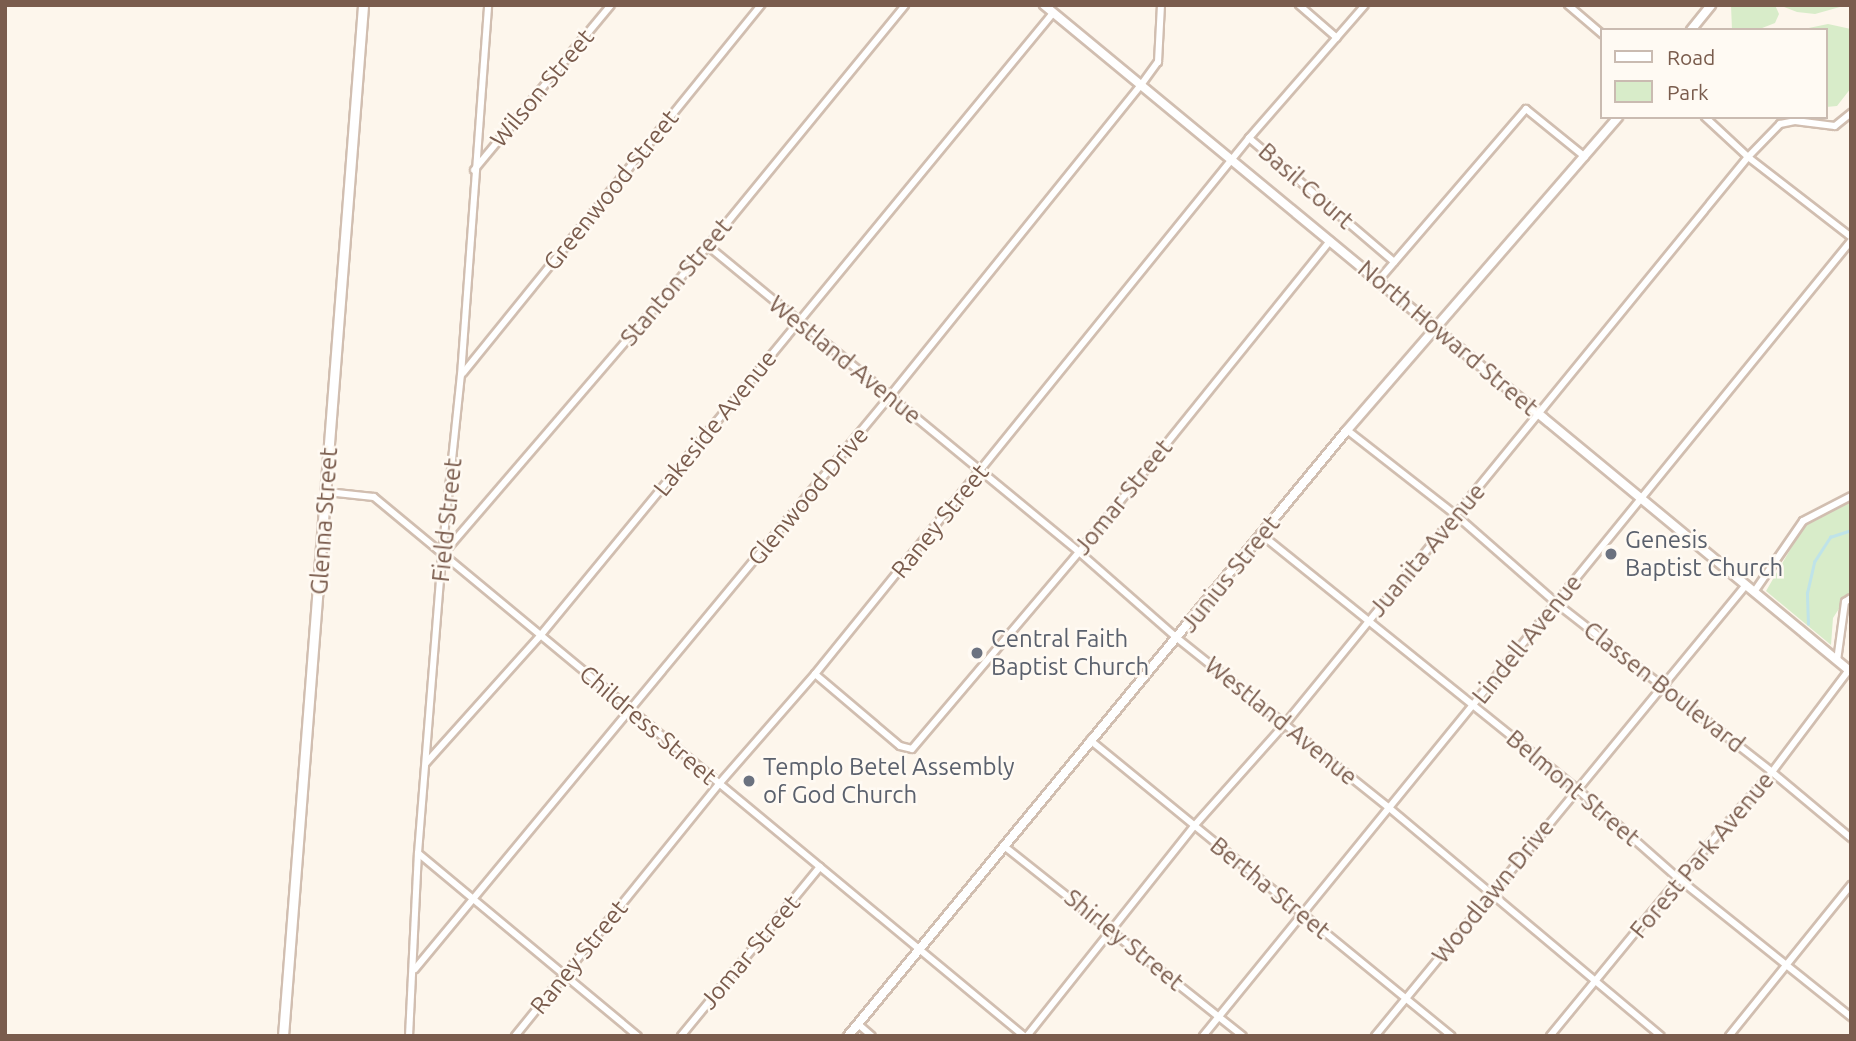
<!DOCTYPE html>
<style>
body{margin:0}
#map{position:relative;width:1856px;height:1041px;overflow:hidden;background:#fdf6ec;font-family:Ubuntu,sans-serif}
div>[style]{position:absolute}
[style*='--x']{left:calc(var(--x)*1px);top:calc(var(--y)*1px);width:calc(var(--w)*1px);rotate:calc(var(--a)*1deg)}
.green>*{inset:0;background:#d8ecc9}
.stream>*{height:2.5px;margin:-1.25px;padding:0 1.25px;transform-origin:1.25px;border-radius:1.25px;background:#bfe3e8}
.roads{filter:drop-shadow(2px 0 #d1beb0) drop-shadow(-2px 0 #d1beb0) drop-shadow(0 2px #d1beb0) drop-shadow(0 -2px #d1beb0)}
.minor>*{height:6px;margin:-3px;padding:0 3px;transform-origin:3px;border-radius:3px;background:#fff}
.tertiary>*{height:8px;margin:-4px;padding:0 4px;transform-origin:4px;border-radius:4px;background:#fff}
.secondary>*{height:9px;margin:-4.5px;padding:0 4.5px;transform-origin:4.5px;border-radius:4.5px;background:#fff}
.dots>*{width:19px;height:19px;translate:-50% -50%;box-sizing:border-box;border:4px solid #fffaf3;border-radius:50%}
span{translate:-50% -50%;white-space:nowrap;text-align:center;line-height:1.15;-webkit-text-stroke:5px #fffaf3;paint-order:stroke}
.street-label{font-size:24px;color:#7a5c4d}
.worship-label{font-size:24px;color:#5b616d}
.left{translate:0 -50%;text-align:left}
.frame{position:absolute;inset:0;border:7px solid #7a5c4d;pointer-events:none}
.legend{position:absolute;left:1600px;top:28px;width:228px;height:91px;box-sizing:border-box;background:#fffaf3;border:2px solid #cabbb1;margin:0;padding:9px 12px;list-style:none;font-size:21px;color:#7a5c4d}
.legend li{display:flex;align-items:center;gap:14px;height:35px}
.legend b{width:35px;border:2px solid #cabbb1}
</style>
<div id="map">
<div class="green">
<div style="clip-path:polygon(1731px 5px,1775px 5px,1779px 14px,1775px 23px,1757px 30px,1732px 30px)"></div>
<div style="clip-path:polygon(1779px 5px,1847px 5px,1815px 14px,1797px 12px)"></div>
<div style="clip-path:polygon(1828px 24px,1851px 29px,1851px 88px,1837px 106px,1826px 107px,1826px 30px,1799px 30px)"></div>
<div style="clip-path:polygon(1851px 501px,1851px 590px,1833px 618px,1831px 645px,1766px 591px,1805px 524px)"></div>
</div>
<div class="stream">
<div style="--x:1808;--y:624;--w:31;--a:-92"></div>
<div style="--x:1807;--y:593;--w:32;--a:-77"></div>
<div style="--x:1814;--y:562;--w:30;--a:-57"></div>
<div style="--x:1830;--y:537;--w:22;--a:-18"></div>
</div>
<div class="roads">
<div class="minor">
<div style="--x:1299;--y:5;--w:50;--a:41"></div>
<div style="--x:1568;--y:5;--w:45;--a:40.5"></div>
<div style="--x:1705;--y:117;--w:59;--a:42.9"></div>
<div style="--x:1748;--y:157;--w:130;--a:37.8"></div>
<div style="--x:1249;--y:138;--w:191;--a:40.5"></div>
<div style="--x:474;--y:170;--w:214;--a:-50.3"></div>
<div style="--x:708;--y:246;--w:481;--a:39.5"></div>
<div style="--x:1079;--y:552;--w:130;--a:41.3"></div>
<div style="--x:1177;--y:638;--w:270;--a:38.7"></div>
<div style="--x:1388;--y:807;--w:356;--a:40"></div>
<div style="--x:1378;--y:281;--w:227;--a:-49.3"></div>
<div style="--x:1526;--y:109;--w:76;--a:39.1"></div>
<div style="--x:463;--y:373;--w:474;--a:-51"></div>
<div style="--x:1347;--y:430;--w:140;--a:38"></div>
<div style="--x:1457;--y:516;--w:132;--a:41.3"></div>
<div style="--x:1556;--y:603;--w:274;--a:38"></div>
<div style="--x:1772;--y:772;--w:103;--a:39.9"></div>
<div style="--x:327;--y:492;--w:47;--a:6.1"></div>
<div style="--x:374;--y:497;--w:844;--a:39.67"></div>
<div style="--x:1262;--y:535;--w:405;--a:38.9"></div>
<div style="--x:1577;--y:789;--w:136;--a:41.4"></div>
<div style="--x:1679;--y:879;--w:221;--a:38.7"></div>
<div style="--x:442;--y:555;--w:408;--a:-49.3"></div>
<div style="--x:708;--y:246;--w:311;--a:-50.7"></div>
<div style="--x:1754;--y:592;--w:86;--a:-55.4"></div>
<div style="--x:1803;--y:521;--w:54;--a:-27.5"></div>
<div style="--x:1837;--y:661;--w:60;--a:-82.3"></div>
<div style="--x:1845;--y:602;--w:7;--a:-34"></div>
<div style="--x:815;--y:674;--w:111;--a:40.3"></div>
<div style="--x:900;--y:746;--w:12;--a:14"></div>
<div style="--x:912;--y:749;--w:258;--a:-49.7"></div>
<div style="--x:1079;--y:552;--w:400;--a:-51.1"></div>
<div style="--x:1090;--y:740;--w:467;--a:39.3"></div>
<div style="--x:426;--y:763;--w:171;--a:-48.1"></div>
<div style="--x:540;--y:636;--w:807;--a:-50.53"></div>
<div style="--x:1004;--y:846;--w:305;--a:38.5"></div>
<div style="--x:418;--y:853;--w:286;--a:39.8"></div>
<div style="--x:415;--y:969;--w:744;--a:-50.34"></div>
<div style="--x:890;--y:396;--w:400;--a:-51.1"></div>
<div style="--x:1141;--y:85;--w:29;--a:-54"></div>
<div style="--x:1158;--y:62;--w:57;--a:-87"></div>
<div style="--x:858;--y:1024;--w:18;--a:41"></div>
<div style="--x:409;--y:1036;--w:183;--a:-87.2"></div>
<div style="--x:418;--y:853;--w:299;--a:-85.4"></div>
<div style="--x:442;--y:555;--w:181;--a:-84"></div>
<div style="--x:461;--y:375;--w:371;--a:-85.8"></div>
<div style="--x:515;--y:1036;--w:324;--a:-51"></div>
<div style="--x:719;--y:784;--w:146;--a:-48.9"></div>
<div style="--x:815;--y:674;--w:690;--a:-51"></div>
<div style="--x:1249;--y:138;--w:176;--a:-48.9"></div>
<div style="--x:681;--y:1036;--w:219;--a:-50.6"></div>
<div style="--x:1027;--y:1036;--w:268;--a:-51.5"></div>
<div style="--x:1194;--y:826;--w:137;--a:-48.3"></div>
<div style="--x:1285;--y:724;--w:732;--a:-50.77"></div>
<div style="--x:1748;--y:157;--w:46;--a:-45.9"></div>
<div style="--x:1780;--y:124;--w:15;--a:-11"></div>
<div style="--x:1795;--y:121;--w:40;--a:7.1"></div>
<div style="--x:1835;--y:126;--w:21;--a:-39"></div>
<div style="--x:1203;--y:1036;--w:1026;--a:-50.82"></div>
<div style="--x:1375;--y:1036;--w:584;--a:-50.56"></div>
<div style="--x:1550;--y:1036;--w:203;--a:-50.6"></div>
<div style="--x:1679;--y:879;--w:142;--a:-49"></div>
<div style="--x:1772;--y:772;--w:128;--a:-53"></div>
<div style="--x:1729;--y:1036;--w:194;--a:-51.1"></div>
</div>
<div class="tertiary">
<div style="--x:1044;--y:5;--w:1047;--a:39.57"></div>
<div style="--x:1691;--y:30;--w:32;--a:-51"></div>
<div style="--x:848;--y:1036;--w:785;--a:-50.53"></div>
<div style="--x:1347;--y:430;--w:414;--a:-49.1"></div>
</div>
<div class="secondary">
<div style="--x:283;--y:1036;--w:1034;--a:-85.56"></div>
</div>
</div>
<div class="dots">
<div style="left:1611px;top:554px;background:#6b7280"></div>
<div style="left:977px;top:653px;background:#6b7280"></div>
<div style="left:749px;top:781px;background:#6b7280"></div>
</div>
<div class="street-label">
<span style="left:542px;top:88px;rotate:-50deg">Wilson Street</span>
<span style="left:1306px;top:186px;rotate:41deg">Basil Court</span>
<span style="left:611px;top:190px;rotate:-51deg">Greenwood Street</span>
<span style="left:676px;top:282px;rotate:-50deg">Stanton Street</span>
<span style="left:1448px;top:338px;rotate:40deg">North Howard Street</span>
<span style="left:845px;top:360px;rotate:39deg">Westland Avenue</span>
<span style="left:715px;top:423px;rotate:-51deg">Lakeside Avenue</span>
<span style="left:808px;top:496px;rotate:-50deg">Glenwood Drive</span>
<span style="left:1123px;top:497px;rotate:-51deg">Jomar Street</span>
<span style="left:447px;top:520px;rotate:-84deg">Field Street</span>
<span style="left:324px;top:521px;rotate:-86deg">Glenna Street</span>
<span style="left:940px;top:521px;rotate:-51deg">Raney Street</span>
<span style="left:1427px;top:550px;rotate:-50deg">Juanita Avenue</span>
<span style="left:1230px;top:574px;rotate:-51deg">Junius Street</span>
<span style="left:1527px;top:639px;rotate:-51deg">Lindell Avenue</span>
<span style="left:1664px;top:687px;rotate:38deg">Classen Boulevard</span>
<span style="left:1281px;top:721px;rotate:39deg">Westland Avenue</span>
<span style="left:648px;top:725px;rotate:40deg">Childress Street</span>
<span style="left:1573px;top:788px;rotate:40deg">Belmont Street</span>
<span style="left:1702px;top:855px;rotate:-50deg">Forest Park Avenue</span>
<span style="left:1270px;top:888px;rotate:39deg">Bertha Street</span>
<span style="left:1493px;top:891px;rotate:-51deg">Woodlawn Drive</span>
<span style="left:1124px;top:940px;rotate:39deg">Shirley Street</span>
<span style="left:750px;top:952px;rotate:-50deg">Jomar Street</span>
<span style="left:579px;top:957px;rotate:-51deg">Raney Street</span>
</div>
<div class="worship-label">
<span class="left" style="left:1625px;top:554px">Genesis<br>Baptist Church</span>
<span class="left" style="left:991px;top:653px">Central Faith<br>Baptist Church</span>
<span class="left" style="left:763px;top:781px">Templo Betel Assembly<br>of God Church</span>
</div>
<div class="frame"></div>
<ul class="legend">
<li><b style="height:9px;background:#fff"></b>Road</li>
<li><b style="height:19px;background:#d8ecc9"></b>Park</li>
</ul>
</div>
